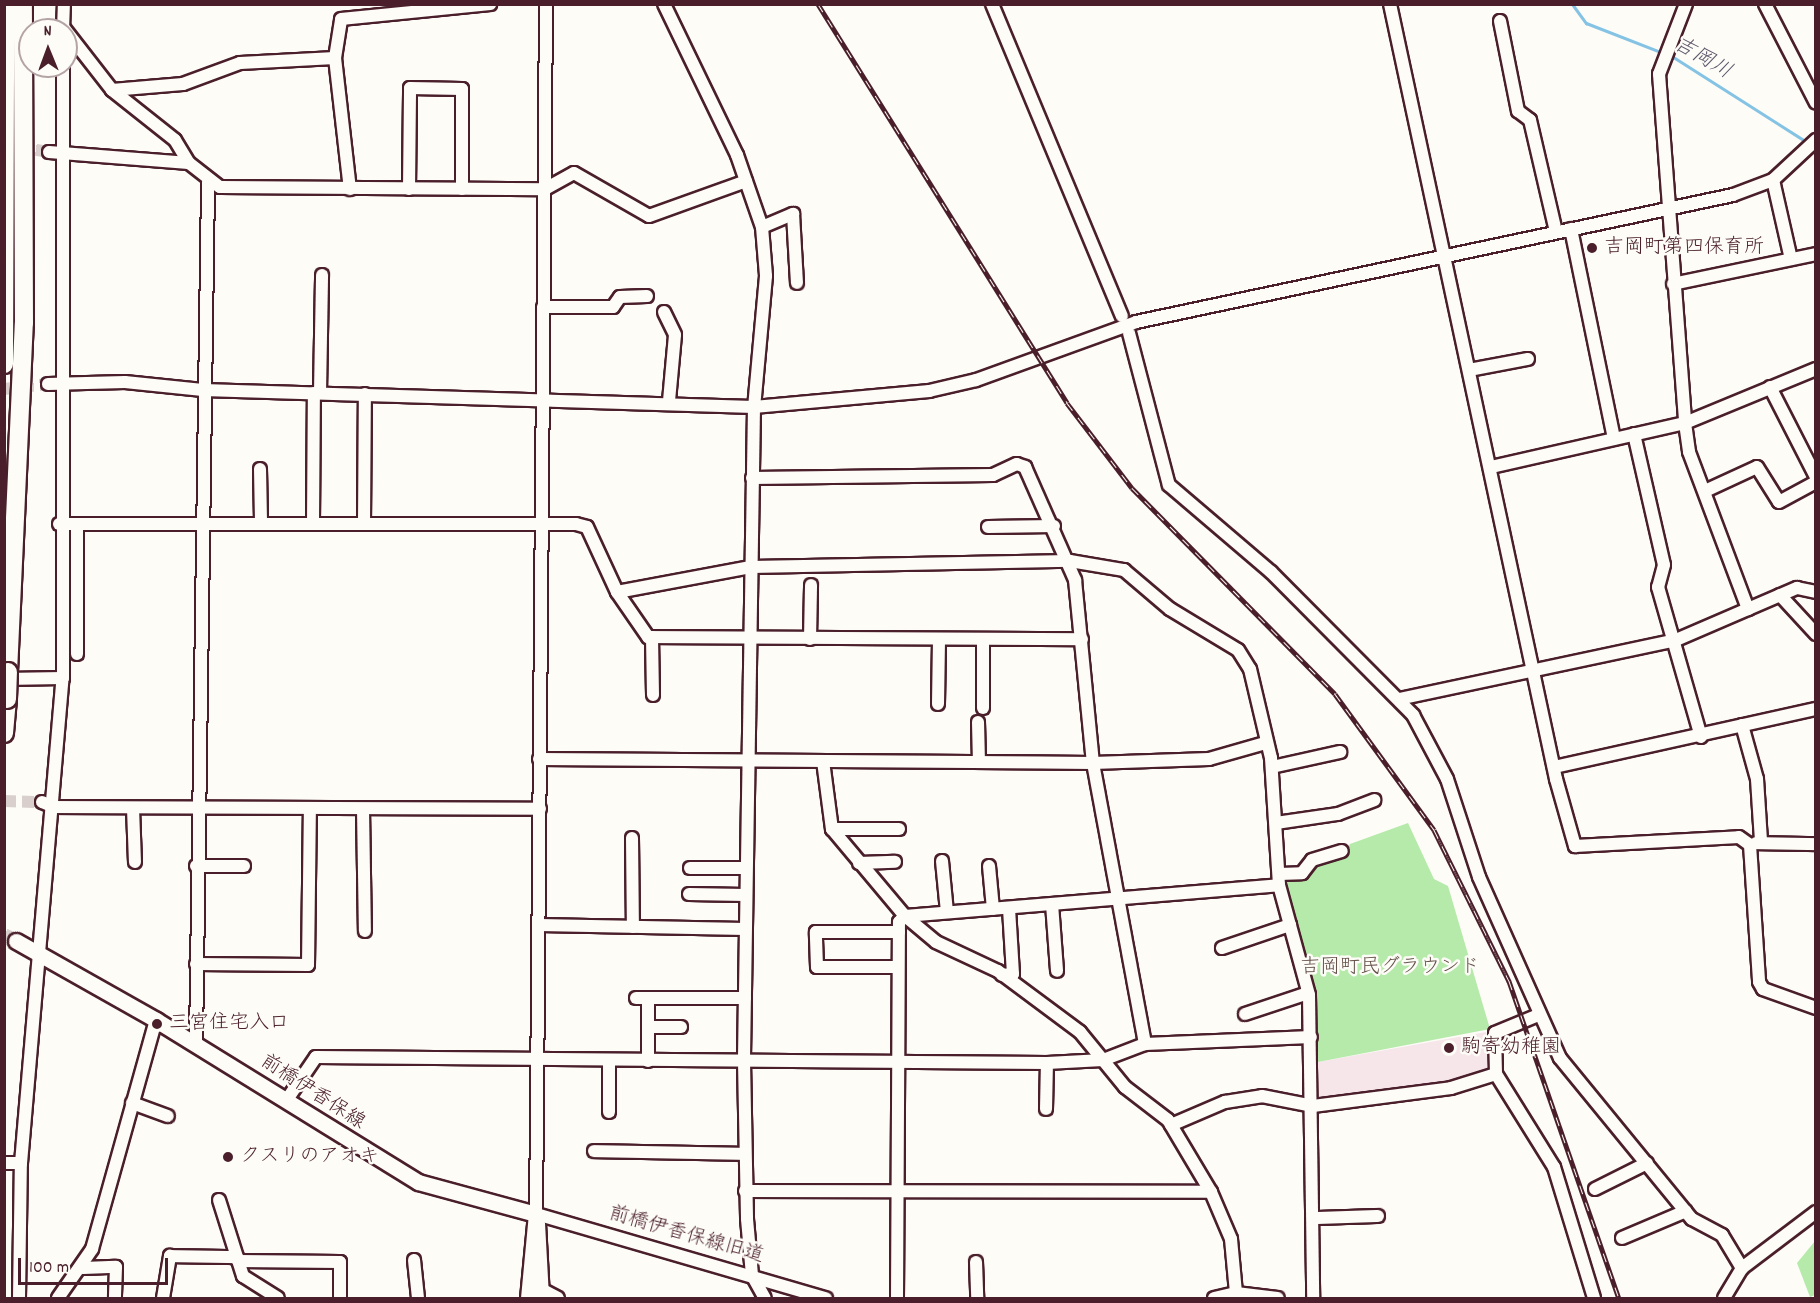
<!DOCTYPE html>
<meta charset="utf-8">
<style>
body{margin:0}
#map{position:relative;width:1820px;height:1303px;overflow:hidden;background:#fdfcf7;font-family:Dekko,"Klee One",sans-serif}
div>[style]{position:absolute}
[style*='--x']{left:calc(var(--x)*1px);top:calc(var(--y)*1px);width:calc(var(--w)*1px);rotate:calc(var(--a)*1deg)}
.built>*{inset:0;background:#f6e6ea}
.green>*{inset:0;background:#b5eaab}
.stream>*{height:3px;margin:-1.5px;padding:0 1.5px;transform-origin:1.5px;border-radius:1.5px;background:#85c3e5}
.minor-tunnel>*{height:12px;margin-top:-6px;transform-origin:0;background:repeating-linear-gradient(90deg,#d9d0ce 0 12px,transparent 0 18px)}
.major-tunnel>*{height:15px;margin-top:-7.5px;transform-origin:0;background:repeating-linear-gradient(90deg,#d9d0ce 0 15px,transparent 0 23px)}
.roads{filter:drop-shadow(2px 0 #4a1f2b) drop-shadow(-2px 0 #4a1f2b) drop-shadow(0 2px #4a1f2b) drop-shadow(0 -2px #4a1f2b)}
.minor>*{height:12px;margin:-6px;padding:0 6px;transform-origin:6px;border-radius:6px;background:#fdfcf7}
.major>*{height:15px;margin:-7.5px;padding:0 7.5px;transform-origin:7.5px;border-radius:7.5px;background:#fdfcf7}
.highway>*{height:18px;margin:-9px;padding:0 9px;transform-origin:9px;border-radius:9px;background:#fdfcf7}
.rail>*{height:5px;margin-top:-2.5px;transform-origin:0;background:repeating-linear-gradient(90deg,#fdfcf7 0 9px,#4a1f2b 0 18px);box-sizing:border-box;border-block:2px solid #4a1f2b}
.bridges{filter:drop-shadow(2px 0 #4a1f2b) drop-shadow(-2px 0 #4a1f2b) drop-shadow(0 2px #4a1f2b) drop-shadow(0 -2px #4a1f2b)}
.highway-bridge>*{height:18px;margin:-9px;padding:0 9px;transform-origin:9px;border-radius:9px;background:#fdfcf7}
.dots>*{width:16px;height:16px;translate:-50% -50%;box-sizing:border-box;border:3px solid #fdfcf7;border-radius:50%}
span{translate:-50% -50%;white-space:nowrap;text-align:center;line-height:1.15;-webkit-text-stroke:5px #fdfcf7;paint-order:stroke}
.poi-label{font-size:20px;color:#4a1f2b}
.left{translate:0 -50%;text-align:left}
.park-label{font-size:20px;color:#65524b}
.street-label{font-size:20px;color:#4a1f2b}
.water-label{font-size:21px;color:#5f586c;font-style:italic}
.frame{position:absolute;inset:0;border:6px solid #4a1f2b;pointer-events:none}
.north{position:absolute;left:18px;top:18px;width:60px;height:60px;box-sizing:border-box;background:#fdfcf7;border:2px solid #b5a4a5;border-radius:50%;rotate:359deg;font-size:16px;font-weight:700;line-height:24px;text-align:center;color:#4a1f2b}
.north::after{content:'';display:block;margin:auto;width:21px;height:27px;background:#4a1f2b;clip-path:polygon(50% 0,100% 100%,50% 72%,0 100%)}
.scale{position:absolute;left:18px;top:1258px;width:150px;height:27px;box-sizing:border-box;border:3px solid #4a1f2b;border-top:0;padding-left:8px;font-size:18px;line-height:21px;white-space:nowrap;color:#4a1f2b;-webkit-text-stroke:4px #fdfcf7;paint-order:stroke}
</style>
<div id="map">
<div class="built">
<div style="clip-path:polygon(1486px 1032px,1494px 1064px,1489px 1072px,1431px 1086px,1321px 1100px,1316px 1095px,1318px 1062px)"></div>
</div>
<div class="green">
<div style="clip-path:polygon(1408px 823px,1434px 879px,1448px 886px,1490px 1029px,1318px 1062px,1315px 997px,1284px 880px,1345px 854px,1350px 844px)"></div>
<div style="clip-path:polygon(1815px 1241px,1815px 1295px,1810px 1297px,1797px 1263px)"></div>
</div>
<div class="stream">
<div style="--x:1572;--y:4;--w:24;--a:54"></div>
<div style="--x:1586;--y:23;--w:83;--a:21.3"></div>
<div style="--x:1670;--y:55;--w:164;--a:32.5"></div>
</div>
<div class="minor-tunnel">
<div style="--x:18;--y:147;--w:31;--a:9"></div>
<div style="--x:4;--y:389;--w:44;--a:-6.5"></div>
<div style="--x:4;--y:801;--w:38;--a:2"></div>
</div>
<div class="major-tunnel">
<div style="--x:4;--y:935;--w:13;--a:27"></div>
</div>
<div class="roads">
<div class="minor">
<div style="--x:546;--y:4;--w:1210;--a:90.47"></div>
<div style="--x:536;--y:1214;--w:302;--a:16.2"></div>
<div style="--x:664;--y:4;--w:168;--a:64.2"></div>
<div style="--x:737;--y:155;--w:76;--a:70.9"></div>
<div style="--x:762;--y:227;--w:49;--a:85.3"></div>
<div style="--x:766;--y:276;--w:132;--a:95.2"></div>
<div style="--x:754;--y:407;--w:654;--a:90.88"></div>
<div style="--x:744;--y:1061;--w:158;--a:88.9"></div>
<div style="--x:747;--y:1219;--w:56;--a:84.9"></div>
<div style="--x:752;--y:1275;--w:26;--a:61"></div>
<div style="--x:992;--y:4;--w:338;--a:67.4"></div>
<div style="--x:1390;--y:4;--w:793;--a:77.91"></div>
<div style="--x:1556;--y:779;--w:70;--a:74.2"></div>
<div style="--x:1575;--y:846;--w:164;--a:-3.1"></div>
<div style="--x:1739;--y:837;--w:14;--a:36"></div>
<div style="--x:1750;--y:845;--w:137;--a:86.2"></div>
<div style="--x:1759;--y:982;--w:8;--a:60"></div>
<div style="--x:1763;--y:989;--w:56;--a:19.7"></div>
<div style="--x:1686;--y:4;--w:75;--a:111.1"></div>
<div style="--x:1659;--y:74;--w:350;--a:85.7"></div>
<div style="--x:1685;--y:423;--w:29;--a:82"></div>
<div style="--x:1689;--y:452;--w:168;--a:69.4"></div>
<div style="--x:1765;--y:4;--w:111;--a:62.7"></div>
<div style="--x:1500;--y:21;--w:92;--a:78.7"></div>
<div style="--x:1518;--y:111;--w:15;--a:37"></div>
<div style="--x:1530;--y:120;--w:115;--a:76.9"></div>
<div style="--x:63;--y:27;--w:80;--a:52.1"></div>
<div style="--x:112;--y:90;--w:80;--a:38.4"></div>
<div style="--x:175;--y:140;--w:27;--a:59"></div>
<div style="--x:63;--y:30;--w:26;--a:-88"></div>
<div style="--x:335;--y:58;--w:132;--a:83.5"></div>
<div style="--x:112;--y:90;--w:71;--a:-4.8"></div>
<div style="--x:183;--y:84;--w:61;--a:-20.2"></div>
<div style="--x:240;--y:63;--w:95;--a:-3"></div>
<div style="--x:335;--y:58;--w:39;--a:-81"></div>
<div style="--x:341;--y:19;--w:150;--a:-5.7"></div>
<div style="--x:49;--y:152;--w:140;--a:4.5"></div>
<div style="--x:189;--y:163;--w:39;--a:38"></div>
<div style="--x:220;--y:187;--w:325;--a:0.4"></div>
<div style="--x:545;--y:189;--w:33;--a:-29"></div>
<div style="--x:574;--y:173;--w:86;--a:29.8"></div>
<div style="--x:649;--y:216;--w:103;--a:-19.8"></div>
<div style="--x:1773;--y:180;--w:81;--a:77.2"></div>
<div style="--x:409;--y:189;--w:101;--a:-89.4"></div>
<div style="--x:410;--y:88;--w:52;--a:1.1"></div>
<div style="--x:462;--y:89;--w:100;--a:90"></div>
<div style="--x:762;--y:227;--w:34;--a:-23"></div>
<div style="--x:793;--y:214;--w:69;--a:86.7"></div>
<div style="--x:1571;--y:229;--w:214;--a:78.4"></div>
<div style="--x:1673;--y:284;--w:146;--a:-11.8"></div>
<div style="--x:543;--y:307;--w:70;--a:0"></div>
<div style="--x:613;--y:307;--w:12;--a:-55"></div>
<div style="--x:620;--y:297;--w:27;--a:-2"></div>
<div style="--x:664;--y:312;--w:25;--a:64"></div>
<div style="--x:675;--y:335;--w:66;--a:95.2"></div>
<div style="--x:1129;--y:333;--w:157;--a:75.3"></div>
<div style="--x:1169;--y:485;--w:134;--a:40.5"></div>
<div style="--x:1271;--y:572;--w:202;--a:45.2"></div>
<div style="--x:1413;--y:715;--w:72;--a:62"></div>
<div style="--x:1447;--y:779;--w:103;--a:71.9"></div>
<div style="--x:1479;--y:877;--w:198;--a:65.9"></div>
<div style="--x:1560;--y:1058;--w:208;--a:50.7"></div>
<div style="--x:1692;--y:1219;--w:34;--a:28"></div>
<div style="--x:1722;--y:1235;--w:39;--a:59"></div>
<div style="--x:1469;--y:370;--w:60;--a:-10.6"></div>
<div style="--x:48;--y:384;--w:77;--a:-1.5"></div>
<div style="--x:125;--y:382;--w:78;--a:5.9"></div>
<div style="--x:203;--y:390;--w:551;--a:1.77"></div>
<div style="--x:754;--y:407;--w:176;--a:-5.2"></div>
<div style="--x:929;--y:391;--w:48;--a:-13.2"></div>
<div style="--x:976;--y:380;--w:170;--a:-19.9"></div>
<div style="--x:1136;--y:322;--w:610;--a:-12.01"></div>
<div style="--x:1733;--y:195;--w:43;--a:-20.6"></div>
<div style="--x:1773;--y:180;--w:59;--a:-42.9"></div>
<div style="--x:1770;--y:387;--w:101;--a:62.9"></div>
<div style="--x:320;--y:393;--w:118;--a:-89"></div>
<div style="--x:1634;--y:434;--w:134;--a:77.1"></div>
<div style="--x:1664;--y:565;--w:23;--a:105"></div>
<div style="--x:1658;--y:587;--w:156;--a:74"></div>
<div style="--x:1491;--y:467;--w:199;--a:-12.8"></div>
<div style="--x:1685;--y:423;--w:142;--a:-22.4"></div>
<div style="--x:260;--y:469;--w:53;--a:88.9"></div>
<div style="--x:752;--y:478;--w:241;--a:-0.7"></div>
<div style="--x:993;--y:475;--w:26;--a:-25"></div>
<div style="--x:1017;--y:464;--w:9;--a:21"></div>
<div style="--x:1025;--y:467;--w:124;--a:66.1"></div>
<div style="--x:1075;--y:580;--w:184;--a:84.4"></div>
<div style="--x:1093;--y:763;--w:286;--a:79.5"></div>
<div style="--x:1705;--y:491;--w:57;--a:-24.8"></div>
<div style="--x:1757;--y:467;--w:41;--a:57.8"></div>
<div style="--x:1779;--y:502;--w:42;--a:-28.4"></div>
<div style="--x:313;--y:523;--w:130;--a:-89.6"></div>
<div style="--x:364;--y:523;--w:129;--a:-89.6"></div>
<div style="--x:59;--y:524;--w:517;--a:0"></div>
<div style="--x:576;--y:524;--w:11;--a:15"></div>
<div style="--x:587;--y:527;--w:72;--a:65.2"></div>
<div style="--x:617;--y:592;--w:55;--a:55.4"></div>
<div style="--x:648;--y:637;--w:434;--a:0.3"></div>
<div style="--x:988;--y:527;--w:66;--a:-0.9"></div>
<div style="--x:617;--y:592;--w:136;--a:-10.6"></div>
<div style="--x:751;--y:567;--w:319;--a:-1.1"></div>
<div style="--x:1070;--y:561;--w:55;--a:9.5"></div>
<div style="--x:1124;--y:570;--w:60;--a:40.3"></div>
<div style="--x:1170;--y:609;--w:79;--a:31.1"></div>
<div style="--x:1238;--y:650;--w:22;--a:58"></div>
<div style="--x:1250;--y:669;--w:91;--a:76.7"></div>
<div style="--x:1271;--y:758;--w:127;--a:86.4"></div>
<div style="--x:1279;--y:885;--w:114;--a:74.7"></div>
<div style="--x:1309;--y:995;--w:303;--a:89.2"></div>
<div style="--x:1780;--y:595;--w:53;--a:47.3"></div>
<div style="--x:652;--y:637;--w:58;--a:89"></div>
<div style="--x:810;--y:639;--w:54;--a:-88.9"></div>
<div style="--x:77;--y:654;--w:130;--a:-90"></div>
<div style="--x:4;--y:679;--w:59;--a:-1"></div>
<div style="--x:1399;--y:699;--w:283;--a:-12"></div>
<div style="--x:1676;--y:640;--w:132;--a:-23.3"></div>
<div style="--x:1797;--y:588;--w:19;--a:12"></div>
<div style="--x:938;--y:704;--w:64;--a:-89.1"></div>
<div style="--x:983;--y:708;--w:68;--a:-90"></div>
<div style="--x:978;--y:722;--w:40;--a:88.6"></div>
<div style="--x:1742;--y:725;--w:56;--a:74.5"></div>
<div style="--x:1757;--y:779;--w:62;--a:86.3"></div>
<div style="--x:539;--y:759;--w:554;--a:0.41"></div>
<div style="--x:1093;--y:763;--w:116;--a:-2"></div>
<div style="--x:1209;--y:759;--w:58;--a:-15.9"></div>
<div style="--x:823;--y:761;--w:69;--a:82.5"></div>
<div style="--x:832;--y:829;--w:114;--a:50"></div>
<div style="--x:905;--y:916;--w:40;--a:40"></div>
<div style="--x:936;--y:942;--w:68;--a:25.1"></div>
<div style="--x:998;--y:971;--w:102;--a:36.6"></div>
<div style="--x:1080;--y:1032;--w:71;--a:50.7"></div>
<div style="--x:1125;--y:1087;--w:54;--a:37.5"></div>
<div style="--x:1168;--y:1120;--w:84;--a:59.2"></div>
<div style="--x:1211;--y:1192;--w:51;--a:66.9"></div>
<div style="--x:1231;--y:1239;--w:54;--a:84.7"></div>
<div style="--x:1272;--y:767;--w:70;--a:-12.4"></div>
<div style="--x:1554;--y:767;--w:268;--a:-12.5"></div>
<div style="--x:42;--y:802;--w:13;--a:23"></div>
<div style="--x:54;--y:807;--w:486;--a:0.2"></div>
<div style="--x:133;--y:808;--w:54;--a:87.9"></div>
<div style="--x:363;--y:809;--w:122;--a:89.1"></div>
<div style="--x:1276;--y:823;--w:63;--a:-8.3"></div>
<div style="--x:1338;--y:814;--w:39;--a:-21"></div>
<div style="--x:832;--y:829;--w:67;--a:0"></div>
<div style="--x:632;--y:838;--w:89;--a:89.4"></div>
<div style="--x:1756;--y:843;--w:60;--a:1"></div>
<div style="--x:942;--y:861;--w:51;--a:84.4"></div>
<div style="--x:859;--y:863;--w:36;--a:-2"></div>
<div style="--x:196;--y:866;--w:48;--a:0"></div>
<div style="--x:989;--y:866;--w:43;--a:84.7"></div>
<div style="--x:690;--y:868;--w:55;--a:0"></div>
<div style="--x:1279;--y:874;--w:23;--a:-2"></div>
<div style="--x:1302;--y:873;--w:16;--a:-52"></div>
<div style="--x:1312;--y:860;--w:31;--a:-17"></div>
<div style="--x:689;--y:894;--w:56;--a:1"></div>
<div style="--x:1052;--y:904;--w:67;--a:85.7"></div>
<div style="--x:539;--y:925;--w:206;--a:1.1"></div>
<div style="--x:1222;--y:948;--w:72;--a:-18.7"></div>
<div style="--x:196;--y:964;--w:112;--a:0.5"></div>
<div style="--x:308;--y:965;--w:156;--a:-89.3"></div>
<div style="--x:898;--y:967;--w:81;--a:180"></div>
<div style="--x:817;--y:967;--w:35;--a:-92"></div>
<div style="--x:816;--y:932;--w:83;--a:0"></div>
<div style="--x:1002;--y:975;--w:11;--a:-5"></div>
<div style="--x:1013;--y:974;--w:66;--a:-93.5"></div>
<div style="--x:636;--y:998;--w:109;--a:0"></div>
<div style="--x:648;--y:998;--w:63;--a:90"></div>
<div style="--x:1245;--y:1014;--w:66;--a:-18.4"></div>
<div style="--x:1536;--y:1016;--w:44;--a:157.5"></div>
<div style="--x:1495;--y:1033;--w:41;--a:88.6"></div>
<div style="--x:1496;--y:1074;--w:110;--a:58.1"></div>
<div style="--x:1554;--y:1167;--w:137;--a:73"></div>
<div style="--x:648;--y:1027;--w:33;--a:0"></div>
<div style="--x:196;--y:1044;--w:862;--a:-89.2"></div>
<div style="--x:286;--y:1101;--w:53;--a:-55.7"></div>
<div style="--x:316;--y:1057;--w:731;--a:0.47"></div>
<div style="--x:1047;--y:1063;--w:56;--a:-3.1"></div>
<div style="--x:1103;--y:1060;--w:45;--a:-20.9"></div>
<div style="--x:1145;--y:1044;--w:166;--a:-2.4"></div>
<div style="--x:132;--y:1103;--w:38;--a:20"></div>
<div style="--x:1046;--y:1109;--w:46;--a:-88.8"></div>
<div style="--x:609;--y:1112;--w:50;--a:-90"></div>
<div style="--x:1171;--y:1125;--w:59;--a:-23.1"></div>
<div style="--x:1225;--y:1102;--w:37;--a:-9"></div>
<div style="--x:1262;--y:1096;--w:52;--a:11.1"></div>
<div style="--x:1313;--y:1106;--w:139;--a:-7.4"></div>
<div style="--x:1451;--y:1088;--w:47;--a:-17.3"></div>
<div style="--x:594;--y:1151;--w:151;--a:1.1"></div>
<div style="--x:4;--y:1163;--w:17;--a:0"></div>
<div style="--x:1595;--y:1189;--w:58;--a:-26.6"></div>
<div style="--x:745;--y:1191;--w:466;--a:0.1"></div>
<div style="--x:219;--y:1200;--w:80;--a:72.5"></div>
<div style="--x:243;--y:1276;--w:41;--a:32.2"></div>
<div style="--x:1316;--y:1218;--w:62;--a:-1.8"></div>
<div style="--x:1622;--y:1238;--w:69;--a:-22.9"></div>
<div style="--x:414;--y:1260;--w:38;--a:84"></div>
<div style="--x:238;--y:1261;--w:102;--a:0.6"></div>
<div style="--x:340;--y:1262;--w:36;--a:90"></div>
<div style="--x:976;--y:1262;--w:36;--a:88"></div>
<div style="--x:83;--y:1268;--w:33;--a:-2"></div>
<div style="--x:116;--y:1267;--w:31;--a:92"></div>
<div style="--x:541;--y:1289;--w:19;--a:28"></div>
<div style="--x:19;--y:1298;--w:135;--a:-89.2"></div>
<div style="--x:21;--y:1163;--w:487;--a:-85.1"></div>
<div style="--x:63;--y:678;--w:612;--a:-90"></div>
<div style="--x:58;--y:1298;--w:60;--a:-55.2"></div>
<div style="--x:92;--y:1249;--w:238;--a:-74.4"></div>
<div style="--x:163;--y:1298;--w:43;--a:-80.5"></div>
<div style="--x:170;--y:1256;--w:67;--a:0.9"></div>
<div style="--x:897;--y:1298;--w:376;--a:-89.7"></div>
<div style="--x:899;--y:922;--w:8;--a:-45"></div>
<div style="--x:905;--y:916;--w:375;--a:-4.7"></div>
<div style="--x:1214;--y:1298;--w:23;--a:-13"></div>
<div style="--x:1236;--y:1293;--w:42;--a:6.8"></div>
<div style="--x:1724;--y:1298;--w:35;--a:-59"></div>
<div style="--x:1742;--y:1268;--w:93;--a:-37.1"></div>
</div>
<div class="major">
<div style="--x:16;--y:941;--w:161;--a:29.4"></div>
<div style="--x:156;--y:1020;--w:308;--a:31.7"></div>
<div style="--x:418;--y:1182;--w:122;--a:15.2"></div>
<div style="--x:537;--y:1223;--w:75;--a:86.9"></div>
<div style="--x:528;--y:1298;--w:84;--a:-84.6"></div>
</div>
<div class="highway">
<div style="--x:4;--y:364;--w:360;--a:-89.8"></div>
<div style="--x:8;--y:672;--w:349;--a:-87.4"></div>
<div style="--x:24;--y:323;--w:319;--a:-90.2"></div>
<div style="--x:4;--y:733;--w:34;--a:-85"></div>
</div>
</div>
<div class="rail">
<div style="--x:818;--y:4;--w:470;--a:58"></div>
<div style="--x:1067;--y:403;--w:107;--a:52.6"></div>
<div style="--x:1132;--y:488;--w:289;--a:45.4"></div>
<div style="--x:1335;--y:694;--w:168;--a:53.9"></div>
<div style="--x:1434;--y:830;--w:169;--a:63.6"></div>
<div style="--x:1509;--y:981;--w:336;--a:70.9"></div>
</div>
<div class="bridges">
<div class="highway-bridge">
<div style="--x:7;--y:699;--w:27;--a:-88"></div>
</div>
</div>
<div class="dots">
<div style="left:1592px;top:248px;background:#4a1f2b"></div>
<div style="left:157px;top:1024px;background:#4a1f2b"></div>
<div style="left:1449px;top:1048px;background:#4a1f2b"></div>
<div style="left:228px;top:1157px;background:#4a1f2b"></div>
</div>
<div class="poi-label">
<span class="left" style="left:1604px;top:248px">吉岡町第四保育所</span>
<span class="left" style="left:169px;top:1024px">三宮住宅入口</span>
<span class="left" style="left:1461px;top:1048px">駒寄幼稚園</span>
<span class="left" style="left:240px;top:1157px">クスリのアオキ</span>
</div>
<div class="park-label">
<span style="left:1390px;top:968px">吉岡町民グラウンド</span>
</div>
<div class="street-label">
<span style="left:312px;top:1093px;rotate:33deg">前橋伊香保線</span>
<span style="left:686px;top:1236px;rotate:16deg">前橋伊香保線旧道</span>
</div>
<div class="water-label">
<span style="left:1702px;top:59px;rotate:30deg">吉岡川</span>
</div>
<div class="frame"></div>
<div class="north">N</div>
<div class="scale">100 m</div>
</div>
